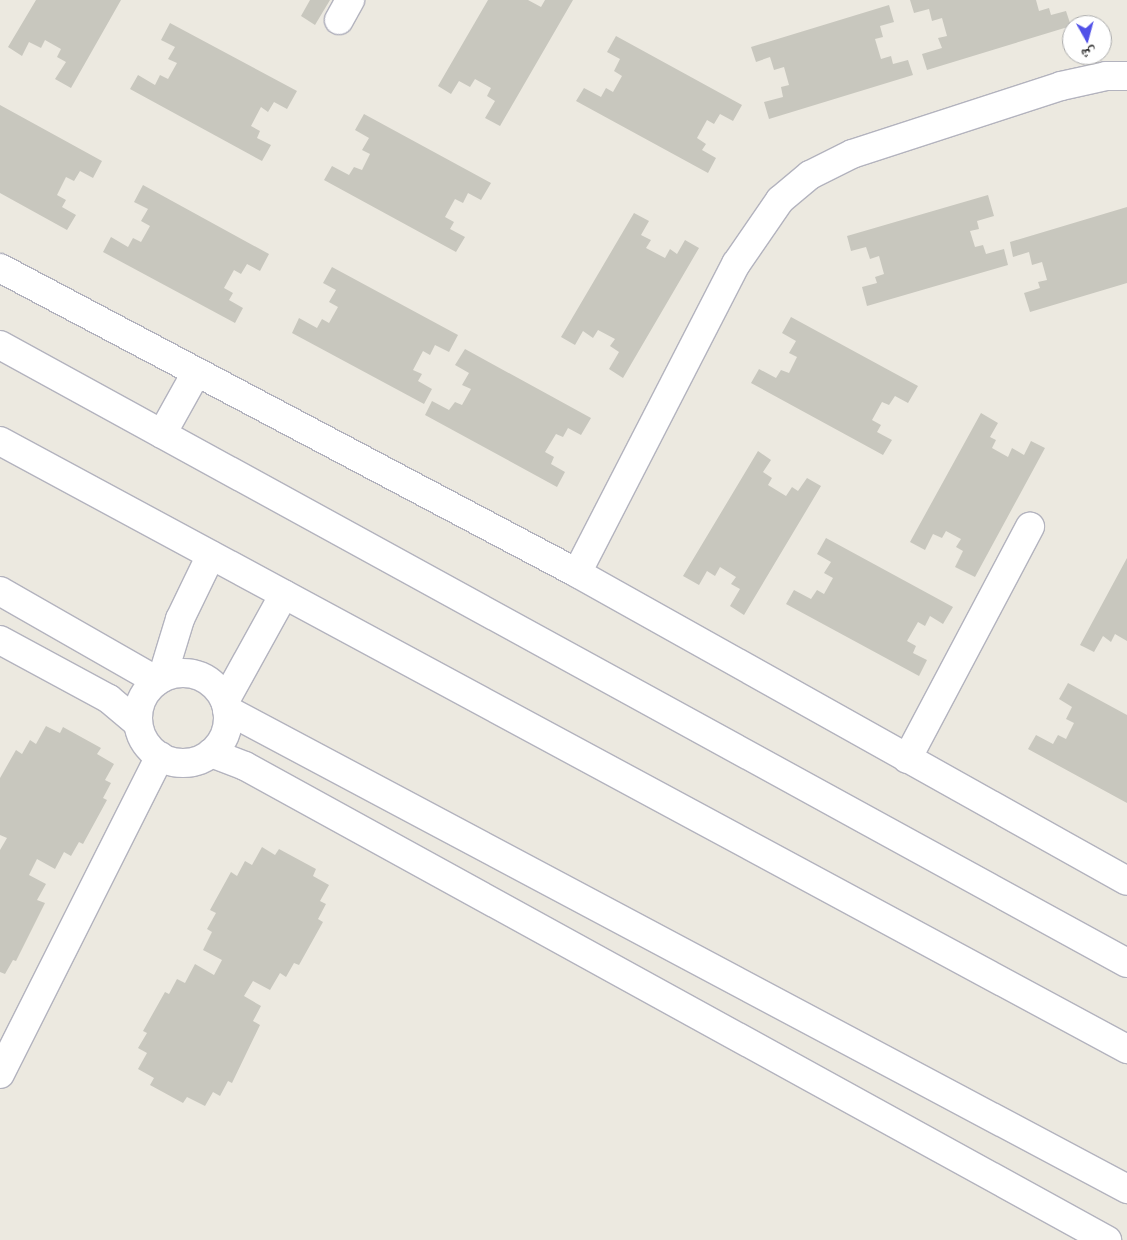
<!DOCTYPE html>
<meta charset="utf-8">
<style>
body{margin:0}
#map{position:relative;width:1127px;height:1240px;overflow:hidden;background:#ece9e0;font-family:"Exo 2","Noto Naskh Arabic",sans-serif}
div>[style]{position:absolute}
[style*='--x']{left:calc(var(--x)*1px);top:calc(var(--y)*1px);width:calc(var(--w)*1px);rotate:calc(var(--a)*1deg)}
.building>*{inset:0;background:#c8c7be}
.roads{filter:drop-shadow(1px 0 #b3b3be) drop-shadow(-1px 0 #b3b3be) drop-shadow(0 1px #b3b3be) drop-shadow(0 -1px #b3b3be)}
.minor>*{height:28px;margin:-14px;padding:0 14px;transform-origin:14px;border-radius:14px;background:#fff}
.minor>.ring{margin:-14px;padding:0;box-sizing:content-box;background:none;border:28px solid #fff;border-radius:50%}
span{translate:-50% -50%;white-space:nowrap;text-align:center;line-height:1.15;-webkit-text-stroke:4px #fff;paint-order:stroke}
.north{position:absolute;left:1062px;top:15px;width:50px;height:50px;box-sizing:border-box;background:#fff;border:1px solid #ababab;border-radius:50%;rotate:173deg;font-size:14px;font-weight:700;line-height:20px;text-align:center;color:#2c2c2c}
.north::after{content:'';display:block;margin:auto;width:18px;height:22px;background:#5151e8;clip-path:polygon(50% 0,100% 100%,50% 72%,0 100%)}
</style>
<div id="map">
<div class="building">
<div style="clip-path:polygon(36px 0,121px 0,71px 88px,55px 79px,66px 62px,57px 57px,61px 49px,45px 40px,41px 48px,29px 42px,22px 56px,8px 47px)"></div>
<div style="clip-path:polygon(310px 0,330px 0,315px 25px,301px 16px)"></div>
<div style="clip-path:polygon(488px 0,528px 0,541px 7px,545px 0,573px 0,500px 126px,485px 118px,495px 101px,487px 96px,491px 88px,475px 79px,470px 87px,459px 81px,451px 94px,438px 86px)"></div>
<div style="clip-path:polygon(910px 0,1036px 0,1039px 11px,1049px 8px,1051px 15px,1066px 11px,1071px 26px,927px 70px,922px 54px,942px 48px,938px 38px,947px 36px,942px 18px,932px 21px,929px 9px,914px 13px)"></div>
<div style="clip-path:polygon(889px 5px,894px 22px,880px 26px,883px 37px,875px 39px,881px 59px,891px 56px,893px 64px,908px 60px,913px 75px,769px 119px,764px 102px,783px 97px,781px 87px,789px 85px,784px 67px,774px 70px,770px 57px,756px 62px,751px 47px)"></div>
<div style="clip-path:polygon(170px 23px,297px 91px,287px 109px,274px 102px,268px 112px,261px 107px,251px 126px,260px 131px,257px 138px,271px 145px,262px 161px,130px 89px,138px 75px,155px 85px,160px 75px,168px 79px,177px 63px,168px 59px,175px 47px,161px 40px)"></div>
<div style="clip-path:polygon(616px 36px,742px 105px,733px 121px,720px 114px,714px 124px,707px 120px,697px 138px,706px 144px,702px 150px,716px 158px,708px 173px,576px 101px,584px 88px,601px 97px,606px 88px,613px 92px,622px 76px,614px 71px,620px 59px,607px 52px)"></div>
<div style="clip-path:polygon(0 105px,102px 161px,93px 178px,80px 171px,74px 181px,66px 177px,57px 195px,66px 200px,62px 207px,76px 215px,67px 230px,0 193px)"></div>
<div style="clip-path:polygon(364px 114px,491px 183px,481px 200px,468px 193px,463px 203px,455px 199px,445px 217px,454px 222px,450px 229px,465px 237px,456px 252px,324px 180px,332px 166px,349px 175px,354px 167px,362px 170px,370px 154px,362px 150px,369px 138px,355px 130px)"></div>
<div style="clip-path:polygon(143px 185px,269px 254px,260px 271px,247px 264px,241px 274px,234px 270px,224px 288px,233px 293px,229px 300px,243px 308px,235px 323px,103px 252px,111px 237px,128px 247px,133px 238px,141px 242px,150px 226px,141px 221px,148px 209px,134px 202px)"></div>
<div style="clip-path:polygon(988px 195px,994px 216px,977px 221px,979px 229px,970px 231px,975px 247px,983px 245px,986px 254px,1004px 249px,1008px 265px,867px 306px,862px 287px,877px 283px,875px 277px,884px 274px,879px 256px,870px 259px,866px 247px,851px 251px,847px 236px)"></div>
<div style="clip-path:polygon(1127px 207px,1127px 283px,1030px 312px,1024px 293px,1040px 288px,1038px 282px,1047px 280px,1042px 262px,1032px 265px,1029px 252px,1013px 257px,1010px 242px)"></div>
<div style="clip-path:polygon(634px 213px,649px 221px,641px 235px,651px 240px,646px 248px,665px 258px,670px 249px,677px 254px,685px 240px,699px 248px,623px 378px,609px 369px,619px 352px,610px 346px,615px 339px,598px 330px,593px 338px,583px 331px,575px 345px,561px 337px)"></div>
<div style="clip-path:polygon(332px 267px,458px 335px,449px 352px,435px 345px,430px 355px,423px 351px,413px 370px,422px 374px,418px 381px,432px 389px,424px 404px,292px 333px,299px 318px,317px 328px,322px 319px,329px 323px,338px 307px,329px 302px,336px 290px,323px 283px)"></div>
<div style="clip-path:polygon(791px 317px,918px 386px,908px 403px,895px 396px,889px 405px,882px 402px,872px 420px,881px 425px,877px 432px,892px 440px,883px 455px,751px 383px,759px 369px,776px 378px,781px 370px,789px 373px,797px 357px,789px 353px,796px 341px,782px 333px)"></div>
<div style="clip-path:polygon(465px 349px,591px 418px,581px 435px,568px 428px,563px 437px,556px 434px,545px 452px,554px 457px,551px 464px,565px 472px,557px 487px,425px 415px,432px 401px,449px 410px,455px 402px,462px 405px,471px 389px,462px 385px,469px 373px,455px 365px)"></div>
<div style="clip-path:polygon(981px 413px,998px 423px,990px 437px,996px 440px,992px 448px,1008px 457px,1012px 448px,1024px 455px,1031px 441px,1045px 448px,975px 577px,955px 567px,963px 551px,956px 547px,961px 539px,946px 531px,942px 538px,933px 534px,925px 550px,910px 542px)"></div>
<div style="clip-path:polygon(758px 451px,771px 460px,763px 472px,772px 478px,768px 485px,786px 496px,792px 487px,798px 491px,807px 478px,821px 486px,744px 615px,730px 606px,740px 589px,731px 584px,736px 577px,720px 567px,715px 576px,707px 571px,699px 585px,683px 576px)"></div>
<div style="clip-path:polygon(826px 538px,953px 607px,943px 624px,930px 616px,925px 626px,918px 622px,907px 641px,916px 646px,913px 653px,927px 660px,919px 676px,786px 604px,794px 590px,811px 599px,817px 590px,824px 594px,833px 578px,824px 573px,831px 562px,817px 554px)"></div>
<div style="clip-path:polygon(1127px 558px,1127px 641px,1115px 634px,1111px 642px,1103px 636px,1094px 652px,1080px 645px)"></div>
<div style="clip-path:polygon(1068px 683px,1127px 715px,1127px 803px,1028px 749px,1036px 735px,1053px 744px,1058px 735px,1066px 739px,1074px 723px,1066px 719px,1072px 707px,1059px 699px)"></div>
<div style="clip-path:polygon(46px 726px,60px 733px,63px 727px,101px 748px,97px 754px,114px 764px,105px 780px,111px 783px,103px 798px,107px 800px,83px 844px,79px 842px,71px 856px,64px 852px,55px 869px,37px 859px,29px 875px,46px 884px,37px 900px,45px 903px,16px 961px,13px 960px,5px 974px,0 972px,0 850px,7px 838px,0 835px,0 778px,16px 750px,22px 754px,30px 740px,36px 744px)"></div>
<div style="clip-path:polygon(262px 847px,275px 855px,279px 849px,316px 869px,313px 876px,329px 885px,320px 901px,326px 904px,318px 919px,323px 922px,299px 965px,294px 963px,286px 977px,280px 973px,270px 990px,253px 981px,244px 996px,261px 1006px,253px 1021px,260px 1025px,232px 1083px,228px 1081px,220px 1096px,213px 1092px,205px 1106px,187px 1097px,183px 1103px,150px 1085px,154px 1078px,138px 1069px,147px 1053px,138px 1048px,147px 1033px,143px 1031px,165px 992px,169px 994px,177px 979px,185px 983px,195px 964px,214px 975px,222px 960px,203px 950px,212px 932px,207px 929px,216px 913px,210px 910px,231px 872px,237px 876px,245px 861px,252px 865px)"></div>
</div>
<div class="roads">
<div class="minor">
<div style="--x:339;--y:20;--w:23;--a:-61"></div>
<div style="--x:0;--y:268;--w:653;--a:27.86"></div>
<div style="--x:577;--y:573;--w:630;--a:29.25"></div>
<div style="--x:0;--y:345;--w:1285;--a:28.74"></div>
<div style="--x:162;--y:434;--w:70;--a:-60.9"></div>
<div style="--x:0;--y:441;--w:1281;--a:28.35"></div>
<div style="--x:577;--y:573;--w:348;--a:-62.8"></div>
<div style="--x:736;--y:264;--w:78;--a:-55.5"></div>
<div style="--x:780;--y:200;--w:39;--a:-40"></div>
<div style="--x:810;--y:175;--w:47;--a:-26.6"></div>
<div style="--x:852;--y:154;--w:220;--a:-18"></div>
<div style="--x:1061;--y:86;--w:46;--a:-12.5"></div>
<div style="--x:1106;--y:76;--w:21;--a:0"></div>
<div style="--x:0;--y:591;--w:181;--a:29.8"></div>
<div style="--x:0;--y:640;--w:124;--a:28.4"></div>
<div style="--x:109;--y:699;--w:38;--a:40"></div>
<div class="ring" style="left:138px;top:673px;width:62px;height:62px"></div>
<div style="--x:162;--y:678;--w:62;--a:-73"></div>
<div style="--x:180;--y:619;--w:71;--a:-64.2"></div>
<div style="--x:225;--y:701;--w:122;--a:-61.1"></div>
<div style="--x:227;--y:710;--w:1020;--a:28.02"></div>
<div style="--x:211;--y:753;--w:36;--a:21"></div>
<div style="--x:245;--y:766;--w:984;--a:28.81"></div>
<div style="--x:907;--y:759;--w:263;--a:-62.1"></div>
<div style="--x:0;--y:1074;--w:356;--a:-63.3"></div>
</div>
</div>
<div class="north">ش</div>
</div>
